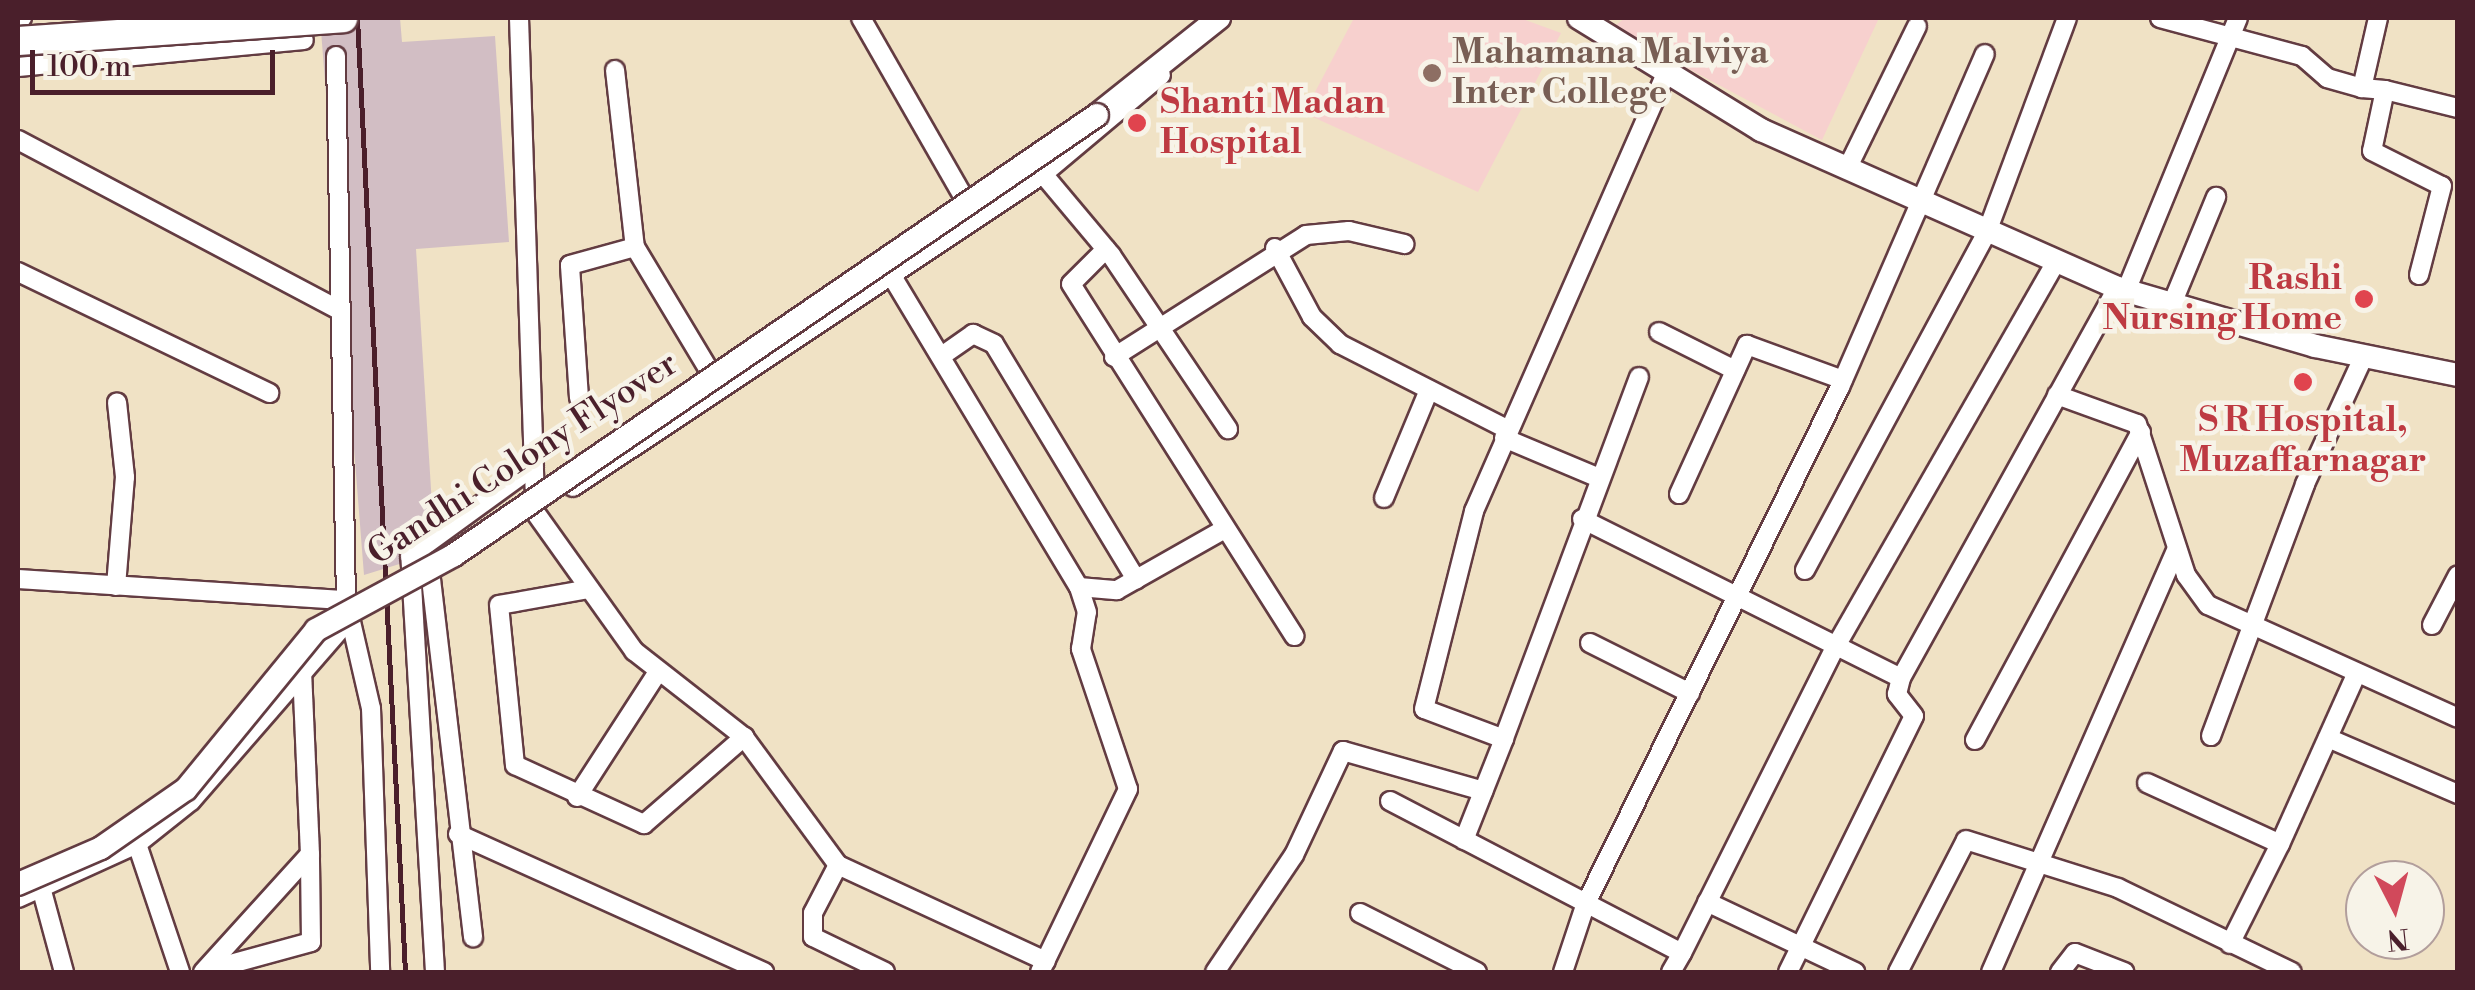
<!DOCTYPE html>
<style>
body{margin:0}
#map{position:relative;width:2475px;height:990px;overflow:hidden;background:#f0e2c5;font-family:"Libre Bodoni",serif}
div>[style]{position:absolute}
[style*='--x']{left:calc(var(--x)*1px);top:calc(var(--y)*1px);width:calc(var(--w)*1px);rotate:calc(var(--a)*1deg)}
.built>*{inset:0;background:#f7d0ce}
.industrial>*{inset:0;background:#d2bec4}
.roads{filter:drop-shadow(2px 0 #633c42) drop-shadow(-2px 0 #633c42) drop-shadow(0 2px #633c42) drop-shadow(0 -2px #633c42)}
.street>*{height:18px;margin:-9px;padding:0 9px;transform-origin:9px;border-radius:9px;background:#fff}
.secondary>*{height:22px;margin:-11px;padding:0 11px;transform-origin:11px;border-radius:11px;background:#fff}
.rail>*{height:5px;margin:-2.5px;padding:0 2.5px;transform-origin:2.5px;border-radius:2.5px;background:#4a1f2b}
.bridges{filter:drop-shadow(2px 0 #633c42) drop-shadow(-2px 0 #633c42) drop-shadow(0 2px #633c42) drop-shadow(0 -2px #633c42)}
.secondary-bridge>*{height:22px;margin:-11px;padding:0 11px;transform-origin:11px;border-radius:11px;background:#fff}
.primary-bridge>*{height:28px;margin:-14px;padding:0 14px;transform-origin:14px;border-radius:14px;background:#fff}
.dots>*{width:28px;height:28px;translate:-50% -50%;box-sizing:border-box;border:5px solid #f7f3e8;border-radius:50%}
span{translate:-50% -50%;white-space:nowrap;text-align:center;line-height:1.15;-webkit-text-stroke:9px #f7f3e8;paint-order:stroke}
.education-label{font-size:35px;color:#785e54;font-weight:700}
.left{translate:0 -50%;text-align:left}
.health-label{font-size:35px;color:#be3a42;font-weight:700}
.right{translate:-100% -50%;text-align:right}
.street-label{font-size:35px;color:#4a1f2b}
.frame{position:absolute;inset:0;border:20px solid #4a1f2b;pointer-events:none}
.north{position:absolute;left:2345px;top:860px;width:100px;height:100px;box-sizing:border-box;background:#f7f3e8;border:2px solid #b29e9c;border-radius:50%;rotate:174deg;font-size:28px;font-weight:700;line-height:40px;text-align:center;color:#4a1f2b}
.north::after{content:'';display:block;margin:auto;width:35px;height:45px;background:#d1495b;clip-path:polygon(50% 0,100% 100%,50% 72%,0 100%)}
.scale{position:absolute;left:30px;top:50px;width:245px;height:45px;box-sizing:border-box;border:5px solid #4a1f2b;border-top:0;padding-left:12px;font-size:30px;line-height:35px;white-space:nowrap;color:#4a1f2b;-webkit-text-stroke:8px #f7f3e8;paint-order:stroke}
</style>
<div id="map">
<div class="built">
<div style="clip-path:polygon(1354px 18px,1520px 18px,1561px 33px,1478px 192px,1304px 113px)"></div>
<div style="clip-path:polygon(1625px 18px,1879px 18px,1822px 140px,1612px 28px)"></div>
</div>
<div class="industrial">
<div style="clip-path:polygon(320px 18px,400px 18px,402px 42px,495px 36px,509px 242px,416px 249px,435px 553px,364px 575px)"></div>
</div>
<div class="roads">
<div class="street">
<div style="--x:18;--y:18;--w:4;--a:0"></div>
<div style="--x:519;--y:18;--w:494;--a:88.1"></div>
<div style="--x:535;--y:512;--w:171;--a:54.5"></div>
<div style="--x:634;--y:651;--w:140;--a:38"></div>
<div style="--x:744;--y:737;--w:159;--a:53.7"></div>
<div style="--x:838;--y:865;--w:229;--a:24.8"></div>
<div style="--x:861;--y:18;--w:227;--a:60.2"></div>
<div style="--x:2160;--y:18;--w:147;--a:15"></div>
<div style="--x:2302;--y:56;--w:33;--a:41"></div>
<div style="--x:2327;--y:78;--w:36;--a:16"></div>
<div style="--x:2378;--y:18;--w:72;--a:102.9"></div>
<div style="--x:2362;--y:88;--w:23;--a:5"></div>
<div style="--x:2385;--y:90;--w:62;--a:102"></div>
<div style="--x:2372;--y:151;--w:78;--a:26.6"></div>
<div style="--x:2442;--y:186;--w:92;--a:104.5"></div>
<div style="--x:336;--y:56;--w:544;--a:88.95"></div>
<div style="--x:346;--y:600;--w:111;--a:77"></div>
<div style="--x:371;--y:708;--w:264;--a:88"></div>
<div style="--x:18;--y:67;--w:287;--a:-5.4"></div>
<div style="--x:615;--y:70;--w:178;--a:83.6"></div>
<div style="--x:635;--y:247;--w:161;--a:59"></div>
<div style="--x:2385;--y:90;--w:75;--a:13.9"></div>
<div style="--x:18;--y:140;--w:365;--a:27.9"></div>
<div style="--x:1847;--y:169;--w:159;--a:-63.9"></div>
<div style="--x:1043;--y:174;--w:106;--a:50"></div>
<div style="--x:1111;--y:255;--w:210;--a:56.1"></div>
<div style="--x:1275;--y:248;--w:78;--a:61.8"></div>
<div style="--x:1312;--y:317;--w:39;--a:44"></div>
<div style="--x:1340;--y:344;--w:187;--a:27"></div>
<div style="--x:1106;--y:249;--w:49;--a:135"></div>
<div style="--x:1071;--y:284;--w:417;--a:57.6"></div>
<div style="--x:18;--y:272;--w:279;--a:25.7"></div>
<div style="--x:890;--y:273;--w:366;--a:59"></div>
<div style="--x:1079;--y:587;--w:38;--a:5"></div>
<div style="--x:1117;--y:590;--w:124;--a:-29.5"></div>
<div style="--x:2126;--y:291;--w:295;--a:-67.7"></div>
<div style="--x:2172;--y:304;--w:116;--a:-67.6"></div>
<div style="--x:1659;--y:332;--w:85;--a:26.6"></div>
<div style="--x:943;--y:355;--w:37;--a:-35"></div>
<div style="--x:973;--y:334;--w:23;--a:25"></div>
<div style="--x:994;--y:344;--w:275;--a:58.9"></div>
<div style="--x:1114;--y:357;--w:227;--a:-32.4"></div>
<div style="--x:1306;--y:235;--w:43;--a:-5.3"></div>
<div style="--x:1349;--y:231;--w:57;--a:13.3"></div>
<div style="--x:1639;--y:377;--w:386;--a:110.5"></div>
<div style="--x:1504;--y:739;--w:85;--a:-159.4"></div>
<div style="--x:1424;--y:709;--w:204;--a:-75.8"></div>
<div style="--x:1474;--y:511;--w:476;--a:-66.3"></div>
<div style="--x:2057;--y:395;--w:85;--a:19.9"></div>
<div style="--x:2137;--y:424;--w:159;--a:72"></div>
<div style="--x:2186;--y:575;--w:37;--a:54"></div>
<div style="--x:2208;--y:605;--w:274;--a:24.3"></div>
<div style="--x:579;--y:398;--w:133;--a:-93.9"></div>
<div style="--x:570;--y:265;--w:67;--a:-15.5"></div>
<div style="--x:1504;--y:438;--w:101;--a:22.8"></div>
<div style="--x:573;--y:487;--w:565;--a:-33.66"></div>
<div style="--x:1043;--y:174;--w:154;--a:-40"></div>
<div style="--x:1679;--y:494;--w:164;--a:-65.5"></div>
<div style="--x:1747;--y:345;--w:102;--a:20"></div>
<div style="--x:1384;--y:498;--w:117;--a:-67.4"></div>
<div style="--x:1582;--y:519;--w:356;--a:26.5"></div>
<div style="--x:1901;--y:678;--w:446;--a:-61"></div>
<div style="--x:429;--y:562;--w:378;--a:83.3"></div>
<div style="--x:1805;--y:570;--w:384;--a:-61.7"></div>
<div style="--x:1987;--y:232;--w:228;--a:-69.5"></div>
<div style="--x:18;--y:579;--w:329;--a:3.7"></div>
<div style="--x:116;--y:586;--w:109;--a:-85.3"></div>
<div style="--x:125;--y:477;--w:75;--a:-96.1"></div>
<div style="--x:589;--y:589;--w:91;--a:169.9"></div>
<div style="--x:499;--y:605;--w:161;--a:84.3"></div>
<div style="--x:515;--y:765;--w:142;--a:24.6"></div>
<div style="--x:644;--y:824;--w:133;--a:-41"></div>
<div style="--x:2432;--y:625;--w:56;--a:-62.5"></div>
<div style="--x:1590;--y:643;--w:112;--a:26.6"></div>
<div style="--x:2211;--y:736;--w:269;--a:-69.5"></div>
<div style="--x:2305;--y:484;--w:141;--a:-65.3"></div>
<div style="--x:2328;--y:738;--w:142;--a:23.3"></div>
<div style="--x:1975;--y:740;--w:350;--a:-61.7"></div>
<div style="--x:2147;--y:783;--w:146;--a:24.6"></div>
<div style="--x:2280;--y:844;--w:185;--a:-65.8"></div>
<div style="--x:577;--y:797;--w:149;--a:-57.1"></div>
<div style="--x:1390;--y:801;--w:329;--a:27.5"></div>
<div style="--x:1682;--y:953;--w:343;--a:-63.4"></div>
<div style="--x:1836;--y:646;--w:441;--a:-60.2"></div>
<div style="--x:458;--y:834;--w:336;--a:24.3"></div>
<div style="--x:1464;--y:840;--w:109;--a:-68.4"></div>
<div style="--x:137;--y:844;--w:135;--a:71.4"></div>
<div style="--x:838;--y:865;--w:54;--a:117.5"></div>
<div style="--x:813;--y:913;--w:24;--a:90"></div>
<div style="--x:813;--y:937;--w:80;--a:25.9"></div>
<div style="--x:42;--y:891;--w:84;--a:74.8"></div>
<div style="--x:18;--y:898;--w:131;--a:-24.4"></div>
<div style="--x:137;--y:844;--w:69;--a:-38.5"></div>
<div style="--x:191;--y:801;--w:241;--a:-49"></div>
<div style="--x:1707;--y:902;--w:164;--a:25.3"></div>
<div style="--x:1360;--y:913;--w:131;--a:26.8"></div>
<div style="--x:2230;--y:944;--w:112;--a:-63.4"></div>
<div style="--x:205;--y:971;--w:110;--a:-15.3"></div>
<div style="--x:311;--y:942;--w:88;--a:-90.7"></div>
<div style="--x:203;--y:972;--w:159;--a:-47.8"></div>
<div style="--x:310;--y:854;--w:180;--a:-92.5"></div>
<div style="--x:435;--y:972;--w:417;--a:-93.4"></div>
<div style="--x:410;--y:556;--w:153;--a:-36"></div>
<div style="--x:1040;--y:972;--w:203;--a:-64.3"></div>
<div style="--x:1128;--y:789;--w:148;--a:-108.6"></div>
<div style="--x:1081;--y:649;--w:37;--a:-81"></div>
<div style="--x:1087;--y:612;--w:26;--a:-108"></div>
<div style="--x:1215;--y:972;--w:141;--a:-56"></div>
<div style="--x:1294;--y:855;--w:115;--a:-64.8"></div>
<div style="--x:1343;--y:751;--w:146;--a:15.9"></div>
<div style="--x:1563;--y:972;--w:73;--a:-71.6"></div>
<div style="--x:1586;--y:903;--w:575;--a:-63.79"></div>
<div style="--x:1840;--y:387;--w:363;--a:-66.5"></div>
<div style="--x:1671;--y:972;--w:22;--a:-60"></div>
<div style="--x:1788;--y:972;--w:285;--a:-63.8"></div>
<div style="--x:1914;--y:716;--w:28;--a:-128"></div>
<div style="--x:1897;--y:694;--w:16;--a:-76"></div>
<div style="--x:1898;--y:972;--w:148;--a:-62.7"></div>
<div style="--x:1966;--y:840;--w:159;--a:17.5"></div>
<div style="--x:2118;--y:888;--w:193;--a:25.8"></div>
<div style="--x:1991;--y:972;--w:462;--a:-66.3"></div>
<div style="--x:2060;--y:972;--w:24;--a:-52"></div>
<div style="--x:2075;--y:953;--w:53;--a:21.2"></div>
</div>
<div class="secondary">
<div style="--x:1579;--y:18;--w:214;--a:31.6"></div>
<div style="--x:1761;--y:130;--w:389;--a:23.9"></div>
<div style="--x:2117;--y:288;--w:206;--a:16.3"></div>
<div style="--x:2315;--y:346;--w:146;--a:11.5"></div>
<div style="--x:1097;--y:115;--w:156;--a:-38.5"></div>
</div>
</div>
<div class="rail">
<div style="--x:357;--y:18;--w:955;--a:87.12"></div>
</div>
<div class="bridges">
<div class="secondary-bridge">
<div style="--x:18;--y:884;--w:90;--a:-23.4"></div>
<div style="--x:101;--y:848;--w:103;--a:-34.8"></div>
<div style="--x:186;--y:789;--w:205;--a:-50.7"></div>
<div style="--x:316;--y:630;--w:157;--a:-28.5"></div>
<div style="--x:454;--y:555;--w:779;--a:-34.38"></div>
</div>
<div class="primary-bridge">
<div style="--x:18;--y:41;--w:326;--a:-4"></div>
</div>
</div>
<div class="dots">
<div style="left:1432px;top:73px;background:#8d6e63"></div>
<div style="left:1137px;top:123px;background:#e0444e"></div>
<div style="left:2364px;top:299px;background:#e0444e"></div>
<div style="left:2303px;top:382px;background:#e0444e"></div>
</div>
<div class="education-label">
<span class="left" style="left:1452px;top:73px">Mahamana Malviya<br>Inter College</span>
</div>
<div class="health-label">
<span class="left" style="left:1160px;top:123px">Shanti Madan<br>Hospital</span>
<span class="right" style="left:2342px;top:299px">Rashi<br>Nursing Home</span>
<span style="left:2303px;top:441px">S R Hospital,<br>Muzaffarnagar</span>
</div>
<div class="street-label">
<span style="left:523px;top:459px;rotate:-33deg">Gandhi Colony Flyover</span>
</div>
<div class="frame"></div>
<div class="north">N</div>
<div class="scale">100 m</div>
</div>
